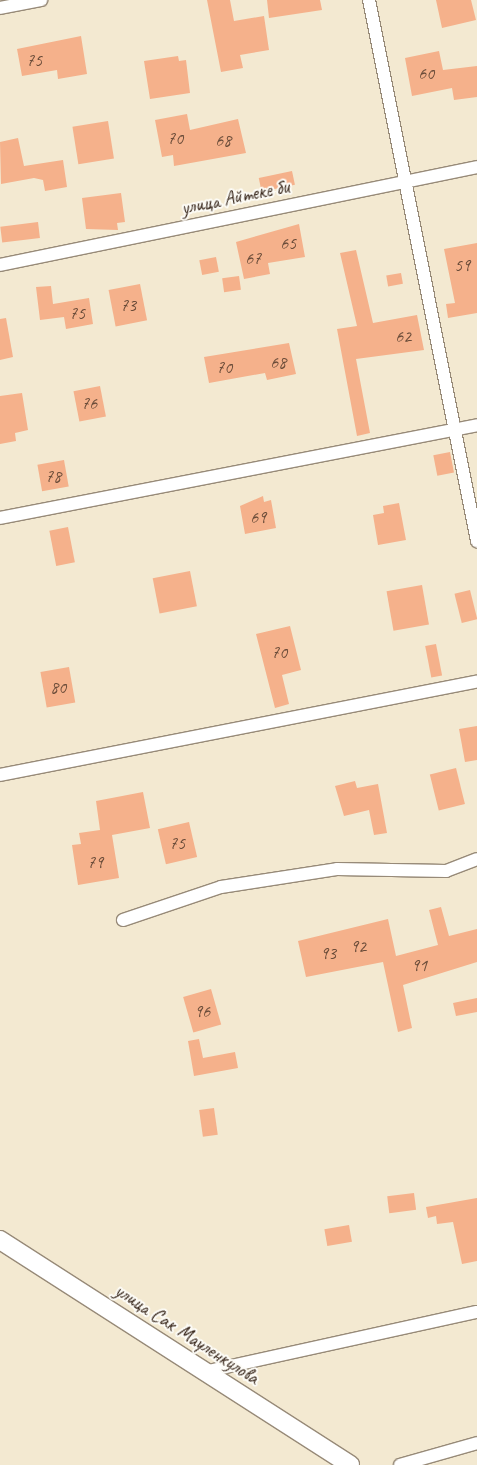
<!DOCTYPE html>
<meta charset="utf-8">
<style>
body{margin:0}
#map{position:relative;width:477px;height:1465px;overflow:hidden;background:#f3e9d1;font-family:Caveat,sans-serif}
div>[style]{position:absolute}
[style*='--x']{left:calc(var(--x)*1px);top:calc(var(--y)*1px);width:calc(var(--w)*1px);rotate:calc(var(--a)*1deg)}
.building>*{inset:0;background:#f5b18b;transform-origin:0 0}
.roads{filter:drop-shadow(1px 0 #978a78) drop-shadow(-1px 0 #978a78) drop-shadow(0 1px #978a78) drop-shadow(0 -1px #978a78)}
.street>*{height:12px;margin:-6px;padding:0 6px;transform-origin:6px;border-radius:6px;background:#fff}
.secondary>*{height:18px;margin:-9px;padding:0 9px;transform-origin:9px;border-radius:9px;background:#fff}
span{translate:-50% -50%;white-space:nowrap;text-align:center;line-height:1.15;-webkit-text-stroke:4px #fdfcf7;paint-order:stroke}
.number-label{font-size:18px;color:#6a4c39}
.number-label span{-webkit-text-stroke-width:0}
.street-label{font-size:20px;color:#3b2a1e}
</style>
<div id="map">
<div class="building">
<div style="clip-path:polygon(207px 0,230px 0,234px 21px,264px 16px,269px 50px,240px 55px,243px 68px,221px 72px)"></div>
<div style="clip-path:polygon(267px 0,320px 0,322px 10px,269px 18px)"></div>
<div style="clip-path:polygon(436px 0,471px 0,476px 20px,442px 28px)"></div>
<div style="clip-path:polygon(81px 36px,87px 74px,58px 79px,57px 70px,22px 76px,17px 49px)"></div>
<div style="clip-path:polygon(439px 51px,443px 70px,477px 66px,477px 97px,454px 100px,452px 88px,412px 96px,405px 58px)"></div>
<div style="clip-path:polygon(178px 56px,179px 61px,186px 60px,190px 93px,150px 99px,144px 61px)"></div>
<div style="clip-path:polygon(187px 114px,190px 130px,238px 119px,246px 153px,174px 166px,173px 155px,162px 157px,155px 120px)"></div>
<div style="left:108px;top:121px;width:38px;height:36px;rotate:81deg"></div>
<div style="clip-path:polygon(18px 138px,24px 166px,63px 160px,67px 187px,45px 191px,43px 180px,34px 178px,1px 184px,0 142px)"></div>
<div style="left:292px;top:171px;width:14px;height:34px;rotate:78deg"></div>
<div style="clip-path:polygon(121px 193px,125px 222px,117px 223px,118px 230px,86px 229px,82px 198px)"></div>
<div style="left:38px;top:222px;width:16px;height:38px;rotate:83deg"></div>
<div style="clip-path:polygon(299px 224px,305px 257px,268px 263px,270px 274px,244px 279px,236px 242px)"></div>
<div style="clip-path:polygon(477px 243px,477px 313px,448px 318px,446px 304px,455px 303px,444px 249px)"></div>
<div style="clip-path:polygon(356px 250px,373px 323px,417px 315px,424px 350px,356px 359px,370px 433px,357px 436px,337px 329px,357px 326px,340px 253px)"></div>
<div style="left:216px;top:257px;width:15px;height:17px;rotate:79deg"></div>
<div style="left:401px;top:273px;width:11px;height:15px;rotate:80deg"></div>
<div style="left:239px;top:276px;width:14px;height:17px;rotate:82deg"></div>
<div style="left:140px;top:284px;width:37px;height:32px;rotate:79deg"></div>
<div style="clip-path:polygon(51px 286px,53px 304px,89px 298px,93px 324px,66px 329px,64px 317px,40px 320px,36px 287px)"></div>
<div style="clip-path:polygon(6px 318px,13px 357px,0 360px,0 319px)"></div>
<div style="clip-path:polygon(289px 343px,296px 374px,267px 380px,265px 373px,209px 383px,204px 357px)"></div>
<div style="left:100px;top:386px;width:31px;height:27px;rotate:79deg"></div>
<div style="clip-path:polygon(22px 393px,28px 430px,15px 433px,16px 441px,0 444px,0 396px)"></div>
<div style="left:450px;top:452px;width:21px;height:17px;rotate:79deg"></div>
<div style="left:64px;top:460px;width:27px;height:27px;rotate:80deg"></div>
<div style="clip-path:polygon(263px 496px,264px 502px,271px 500px,276px 528px,245px 534px,240px 506px)"></div>
<div style="clip-path:polygon(399px 503px,406px 540px,378px 545px,373px 515px,384px 513px,383px 506px)"></div>
<div style="left:68px;top:527px;width:36px;height:19px;rotate:79deg"></div>
<div style="left:190px;top:571px;width:36px;height:38px;rotate:79deg"></div>
<div style="left:422px;top:585px;width:40px;height:36px;rotate:80deg"></div>
<div style="left:470px;top:590px;width:30px;height:16px;rotate:76deg"></div>
<div style="clip-path:polygon(290px 626px,301px 670px,282px 675px,289px 704px,275px 708px,256px 634px)"></div>
<div style="left:436px;top:644px;width:32px;height:11px;rotate:79deg"></div>
<div style="left:69px;top:667px;width:36px;height:29px;rotate:80deg"></div>
<div style="clip-path:polygon(477px 726px,477px 760px,465px 762px,459px 729px)"></div>
<div style="left:456px;top:768px;width:37px;height:27px;rotate:76deg"></div>
<div style="clip-path:polygon(355px 781px,357px 788px,378px 784px,387px 833px,374px 835px,369px 810px,344px 816px,335px 786px)"></div>
<div style="clip-path:polygon(143px 792px,150px 828px,112px 835px,119px 878px,78px 885px,72px 845px,81px 844px,79px 833px,100px 830px,96px 801px)"></div>
<div style="left:189px;top:822px;width:36px;height:32px;rotate:77deg"></div>
<div style="clip-path:polygon(441px 907px,449px 936px,477px 929px,477px 962px,403px 985px,412px 1028px,398px 1032px,383px 962px,306px 977px,298px 941px,388px 919px,396px 956px,438px 945px,429px 910px)"></div>
<div style="left:211px;top:989px;width:37px;height:29px;rotate:74deg"></div>
<div style="clip-path:polygon(477px 998px,477px 1012px,456px 1016px,453px 1003px)"></div>
<div style="clip-path:polygon(199px 1039px,203px 1058px,235px 1052px,238px 1068px,194px 1076px,188px 1041px)"></div>
<div style="left:214px;top:1108px;width:27px;height:15px;rotate:82deg"></div>
<div style="left:414px;top:1193px;width:17px;height:27px;rotate:83deg"></div>
<div style="clip-path:polygon(477px 1198px,477px 1261px,462px 1264px,453px 1222px,437px 1224px,436px 1216px,428px 1218px,426px 1207px)"></div>
<div style="left:349px;top:1225px;width:17px;height:25px;rotate:80deg"></div>
</div>
<div class="roads">
<div class="street">
<div style="--x:369;--y:0;--w:552;--a:78.71"></div>
<div style="--x:0;--y:8;--w:42;--a:-11"></div>
<div style="--x:0;--y:265;--w:487;--a:-11.6"></div>
<div style="--x:0;--y:518;--w:486;--a:-11"></div>
<div style="--x:0;--y:775;--w:486;--a:-11.1"></div>
<div style="--x:123;--y:920;--w:103;--a:-18.6"></div>
<div style="--x:221;--y:887;--w:117;--a:-8.8"></div>
<div style="--x:337;--y:869;--w:109;--a:1.1"></div>
<div style="--x:446;--y:871;--w:33;--a:-21"></div>
<div style="--x:208;--y:1371;--w:275;--a:-12.4"></div>
<div style="--x:400;--y:1465;--w:80;--a:-15.9"></div>
</div>
<div class="secondary">
<div style="--x:0;--y:1240;--w:416;--a:32.7"></div>
</div>
</div>
<div class="number-label">
<span style="left:34px;top:60px">75</span>
<span style="left:426px;top:73px">60</span>
<span style="left:175px;top:138px">70</span>
<span style="left:223px;top:140px">68</span>
<span style="left:288px;top:243px">65</span>
<span style="left:253px;top:258px">67</span>
<span style="left:462px;top:265px">59</span>
<span style="left:128px;top:305px">73</span>
<span style="left:77px;top:313px">75</span>
<span style="left:403px;top:336px">62</span>
<span style="left:278px;top:362px">68</span>
<span style="left:224px;top:367px">70</span>
<span style="left:89px;top:403px">76</span>
<span style="left:53px;top:476px">78</span>
<span style="left:258px;top:517px">69</span>
<span style="left:279px;top:652px">70</span>
<span style="left:58px;top:687px">80</span>
<span style="left:177px;top:843px">75</span>
<span style="left:95px;top:862px">79</span>
<span style="left:358px;top:946px">92</span>
<span style="left:328px;top:953px">93</span>
<span style="left:419px;top:965px">91</span>
<span style="left:202px;top:1011px">96</span>
</div>
<div class="street-label">
<span style="left:235px;top:197px;rotate:-12deg">улица Айтеке би</span>
<span style="left:187px;top:1334px;rotate:33deg">улица Сак Мауленкулова</span>
</div>
</div>
